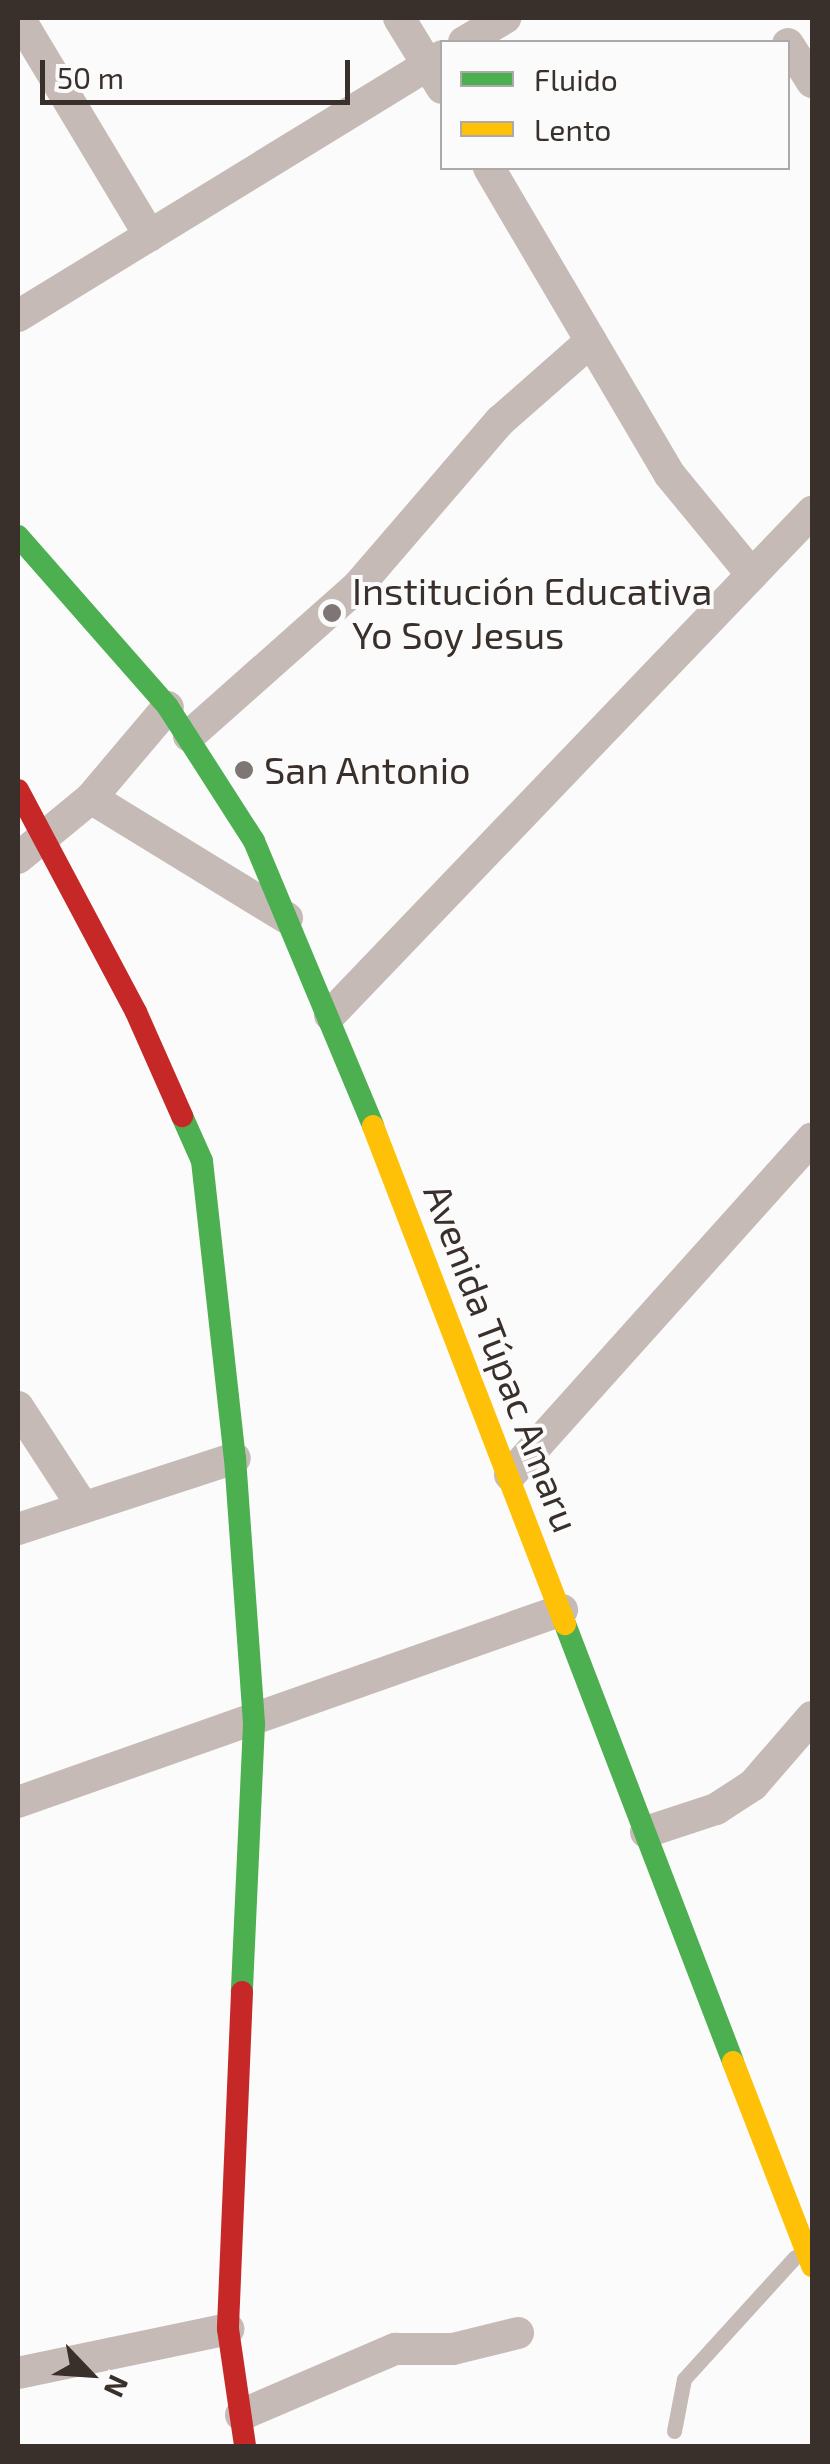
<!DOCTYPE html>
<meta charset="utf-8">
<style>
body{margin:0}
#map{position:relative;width:830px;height:2464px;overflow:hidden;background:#fbfbfb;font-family:"Exo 2",sans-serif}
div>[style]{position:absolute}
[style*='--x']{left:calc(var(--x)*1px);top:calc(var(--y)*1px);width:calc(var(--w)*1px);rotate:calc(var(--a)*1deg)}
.lane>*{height:15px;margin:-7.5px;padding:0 7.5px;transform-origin:7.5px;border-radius:7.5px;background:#c6bab7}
.street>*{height:32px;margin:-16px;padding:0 16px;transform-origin:16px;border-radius:16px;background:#c6bab7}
.fast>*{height:22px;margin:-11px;padding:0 11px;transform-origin:11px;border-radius:11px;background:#4caf50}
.slow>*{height:22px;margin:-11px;padding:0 11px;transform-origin:11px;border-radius:11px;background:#ffc107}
.jam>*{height:22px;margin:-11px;padding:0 11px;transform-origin:11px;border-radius:11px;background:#c62828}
.dots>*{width:28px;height:28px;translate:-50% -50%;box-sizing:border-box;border:5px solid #fbfbfb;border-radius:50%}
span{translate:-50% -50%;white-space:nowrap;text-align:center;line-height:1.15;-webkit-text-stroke:8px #fbfbfb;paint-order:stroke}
.poi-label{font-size:38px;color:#392f2b}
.left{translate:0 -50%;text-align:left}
.street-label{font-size:38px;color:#392f2b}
.frame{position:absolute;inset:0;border:20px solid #392f2b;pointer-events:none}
.legend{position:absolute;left:440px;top:40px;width:350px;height:130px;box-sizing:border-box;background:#fbfbfb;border:2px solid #ada9a8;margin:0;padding:12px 18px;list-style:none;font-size:30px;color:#392f2b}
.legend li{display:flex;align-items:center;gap:20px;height:50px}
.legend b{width:50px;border:2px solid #ada9a8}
.north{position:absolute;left:40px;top:2324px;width:100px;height:100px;-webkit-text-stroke:8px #fbfbfb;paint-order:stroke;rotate:115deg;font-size:28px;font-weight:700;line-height:40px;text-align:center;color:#392f2b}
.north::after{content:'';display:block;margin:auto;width:35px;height:45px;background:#392f2b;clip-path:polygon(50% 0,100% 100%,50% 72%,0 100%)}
.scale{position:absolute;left:40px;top:60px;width:310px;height:45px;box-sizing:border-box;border:5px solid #392f2b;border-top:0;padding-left:12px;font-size:30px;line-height:35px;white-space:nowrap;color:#392f2b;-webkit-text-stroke:8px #fbfbfb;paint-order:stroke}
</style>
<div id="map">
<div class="lane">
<div style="--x:674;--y:2431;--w:53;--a:-79.1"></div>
<div style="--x:684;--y:2379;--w:165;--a:-47.7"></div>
</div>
<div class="street">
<div style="--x:19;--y:18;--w:254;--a:59"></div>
<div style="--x:399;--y:18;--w:82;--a:58.4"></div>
<div style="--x:464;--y:42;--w:48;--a:-30.3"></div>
<div style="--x:788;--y:44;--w:45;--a:57.7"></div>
<div style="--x:489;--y:168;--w:356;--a:59.5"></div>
<div style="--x:670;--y:475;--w:129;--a:50.6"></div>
<div style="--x:18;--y:316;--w:497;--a:-31.5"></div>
<div style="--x:189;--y:736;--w:226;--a:-41.6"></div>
<div style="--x:358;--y:586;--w:218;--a:-49.3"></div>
<div style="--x:500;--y:421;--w:121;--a:-41.3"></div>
<div style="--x:91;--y:798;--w:119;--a:-49.8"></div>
<div style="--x:18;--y:858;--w:94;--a:-39.4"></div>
<div style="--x:91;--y:798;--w:230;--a:31.5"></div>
<div style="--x:330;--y:1015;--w:697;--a:-46.22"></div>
<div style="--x:18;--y:1407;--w:119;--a:57"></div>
<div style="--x:510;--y:1475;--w:452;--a:-48.1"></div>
<div style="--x:18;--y:1529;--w:228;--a:-18.1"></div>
<div style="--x:18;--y:1802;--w:577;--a:-19.44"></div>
<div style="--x:646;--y:1832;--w:74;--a:-18.2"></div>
<div style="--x:716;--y:1809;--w:44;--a:-33"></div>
<div style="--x:753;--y:1785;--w:90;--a:-49.1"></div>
<div style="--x:18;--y:2373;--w:215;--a:-11.8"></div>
<div style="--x:241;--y:2415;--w:168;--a:-23.2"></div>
<div style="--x:395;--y:2349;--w:58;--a:0"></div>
<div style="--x:453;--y:2349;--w:67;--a:-13.8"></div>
</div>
<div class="fast">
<div style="--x:18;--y:536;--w:227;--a:48.7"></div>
<div style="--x:168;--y:707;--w:159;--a:57.3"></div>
<div style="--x:254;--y:841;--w:309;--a:67.3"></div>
<div style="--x:182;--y:1116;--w:49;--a:66"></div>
<div style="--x:202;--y:1161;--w:299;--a:83.7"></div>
<div style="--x:235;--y:1458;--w:267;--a:85.9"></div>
<div style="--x:254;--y:1724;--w:268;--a:92.6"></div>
<div style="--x:565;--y:1624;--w:469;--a:69"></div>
</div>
<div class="slow">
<div style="--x:373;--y:1126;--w:534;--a:68.92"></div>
<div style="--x:733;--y:2062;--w:219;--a:68.8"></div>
</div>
<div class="jam">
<div style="--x:18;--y:790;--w:251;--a:62"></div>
<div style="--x:136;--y:1012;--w:114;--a:66.1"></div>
<div style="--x:242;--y:1992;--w:337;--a:92.4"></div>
<div style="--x:228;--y:2329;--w:118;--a:81.7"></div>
</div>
<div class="dots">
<div style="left:332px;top:613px;background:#7d7674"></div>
<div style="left:244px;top:770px;background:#7d7674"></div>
</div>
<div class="poi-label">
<span class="left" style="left:352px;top:613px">Institución Educativa<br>Yo Soy Jesus</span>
<span class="left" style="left:264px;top:770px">San Antonio</span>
</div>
<div class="street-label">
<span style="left:502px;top:1358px;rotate:69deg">Avenida Túpac Amaru</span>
</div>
<div class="frame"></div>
<ul class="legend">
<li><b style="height:12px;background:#4caf50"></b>Fluido</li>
<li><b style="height:12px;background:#ffc107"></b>Lento</li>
</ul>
<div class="north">N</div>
<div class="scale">50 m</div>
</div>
